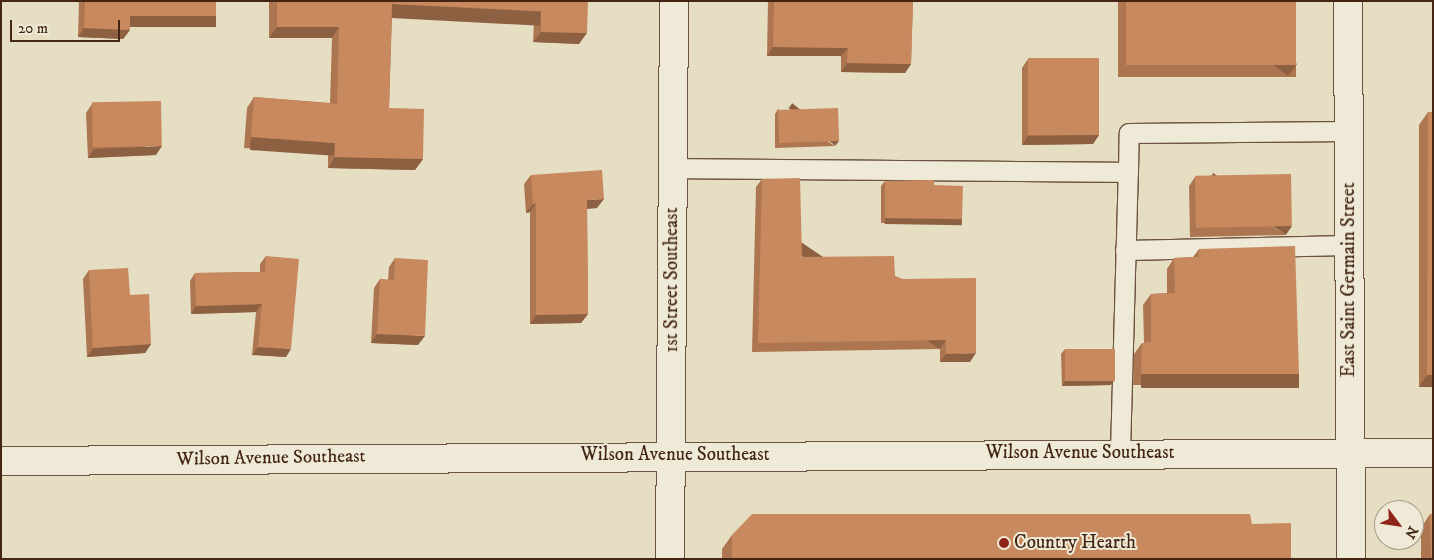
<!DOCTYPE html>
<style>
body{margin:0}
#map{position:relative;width:1434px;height:560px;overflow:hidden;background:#e5dec2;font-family:"IM FELL DW Pica",serif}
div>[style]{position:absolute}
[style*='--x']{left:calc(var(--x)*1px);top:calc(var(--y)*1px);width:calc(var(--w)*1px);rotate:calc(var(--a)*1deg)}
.roads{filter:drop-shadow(1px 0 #6c533f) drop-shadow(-1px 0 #6c533f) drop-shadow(0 1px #6c533f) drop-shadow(0 -1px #6c533f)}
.lane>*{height:19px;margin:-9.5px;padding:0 9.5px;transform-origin:9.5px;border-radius:9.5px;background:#eeead7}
.street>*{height:28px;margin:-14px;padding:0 14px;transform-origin:14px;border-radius:14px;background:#eeead7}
.secondary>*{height:28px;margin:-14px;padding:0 14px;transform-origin:14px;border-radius:14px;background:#eeead7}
.wall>*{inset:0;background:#ad7651;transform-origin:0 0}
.shaded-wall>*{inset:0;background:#8d6042;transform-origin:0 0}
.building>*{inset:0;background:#c9895e;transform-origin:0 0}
.dots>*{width:14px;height:14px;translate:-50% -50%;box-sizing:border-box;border:2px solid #eeead7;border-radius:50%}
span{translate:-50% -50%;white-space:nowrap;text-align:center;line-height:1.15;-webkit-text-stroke:4px #eeead7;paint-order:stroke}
.street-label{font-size:19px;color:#442513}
.poi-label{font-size:19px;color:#442513}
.left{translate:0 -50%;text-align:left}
.frame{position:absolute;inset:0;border:2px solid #442513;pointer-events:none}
.north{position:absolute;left:1374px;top:500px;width:50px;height:50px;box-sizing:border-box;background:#eeead7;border:1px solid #aa9b89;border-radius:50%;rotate:121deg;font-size:14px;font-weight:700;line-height:20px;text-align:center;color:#442513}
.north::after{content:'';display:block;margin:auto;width:18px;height:22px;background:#8f2418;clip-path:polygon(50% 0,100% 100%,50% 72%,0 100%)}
.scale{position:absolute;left:10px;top:20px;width:110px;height:22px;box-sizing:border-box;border:2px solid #442513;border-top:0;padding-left:6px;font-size:15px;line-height:18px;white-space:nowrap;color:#442513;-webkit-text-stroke:4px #eeead7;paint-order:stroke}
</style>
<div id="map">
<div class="roads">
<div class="lane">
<div style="--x:672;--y:168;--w:456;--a:0.5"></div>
<div style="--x:1128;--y:172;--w:39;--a:-89"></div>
<div style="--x:1129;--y:133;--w:220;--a:-0.5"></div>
<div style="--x:1125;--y:250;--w:224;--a:-1.3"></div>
<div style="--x:1120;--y:452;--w:280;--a:-88.4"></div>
</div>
<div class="street">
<div style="--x:670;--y:559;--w:558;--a:-89.59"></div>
</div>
<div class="secondary">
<div style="--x:1348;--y:1;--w:558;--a:89.69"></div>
<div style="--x:1;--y:461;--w:1432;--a:-0.32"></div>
</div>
</div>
<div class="wall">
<div style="clip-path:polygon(79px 1px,216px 1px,216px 16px,210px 25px,130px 25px,130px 30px,123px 39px,78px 37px)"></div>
<div style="clip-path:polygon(269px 1px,588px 1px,579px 44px,533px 42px,534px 22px,392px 15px,389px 108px,423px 159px,415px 170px,328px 168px,328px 154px,244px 148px,247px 108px,254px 97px,330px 103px,332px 38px,269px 38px)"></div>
<div style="clip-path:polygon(768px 1px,913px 1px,911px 64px,905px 73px,841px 72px,841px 56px,767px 56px)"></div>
<div style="left:1118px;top:1px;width:178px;height:76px"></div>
<div style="clip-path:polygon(1028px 59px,1099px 135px,1093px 144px,1022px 145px,1022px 68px)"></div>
<div style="clip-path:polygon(92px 104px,156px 155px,88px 158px,86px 113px)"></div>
<div style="clip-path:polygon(778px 109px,835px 146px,775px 148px,775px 114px)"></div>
<div style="clip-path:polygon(1428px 112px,1433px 112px,1433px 387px,1419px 387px,1419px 125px)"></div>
<div style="clip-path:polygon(531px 175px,597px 208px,587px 209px,588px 314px,581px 323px,530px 324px,530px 212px,526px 213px,524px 184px)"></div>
<div style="clip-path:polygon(1195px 177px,1286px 235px,1190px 237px,1189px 186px)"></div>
<div style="clip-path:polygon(762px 179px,802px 257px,895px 276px,970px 362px,940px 362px,940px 349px,752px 352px,756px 187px)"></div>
<div style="clip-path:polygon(885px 181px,934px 185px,962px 219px,959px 224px,881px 223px,881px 186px)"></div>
<div style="clip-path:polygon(1199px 249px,1291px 385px,1133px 385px,1134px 354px,1142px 343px,1144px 343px,1143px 305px,1151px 294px,1167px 293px,1167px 269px,1174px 258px,1193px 257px)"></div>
<div style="clip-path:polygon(266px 256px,286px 357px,252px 355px,256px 312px,191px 314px,190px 281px,195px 273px,260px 272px,260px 264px)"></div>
<div style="clip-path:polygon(395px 258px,418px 345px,371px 343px,374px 288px,380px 279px,388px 280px,389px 267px)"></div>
<div style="clip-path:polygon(89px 270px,130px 295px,151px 344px,145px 353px,87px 357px,83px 279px)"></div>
<div style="clip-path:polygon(1065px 349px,1111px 385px,1062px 386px,1061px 354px)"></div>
<div style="clip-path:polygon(1430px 514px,1433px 559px,1421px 559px,1421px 528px)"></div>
<div style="clip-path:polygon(1252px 524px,1291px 559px,722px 559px,722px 549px,732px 535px)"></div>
</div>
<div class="shaded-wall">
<div style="left:392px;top:4px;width:149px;height:14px;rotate:3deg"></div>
<div style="left:130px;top:16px;width:86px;height:11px"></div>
<div style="clip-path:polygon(277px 27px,339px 27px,332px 38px,269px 38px)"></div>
<div style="clip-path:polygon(84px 28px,130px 30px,123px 39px,78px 37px)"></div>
<div style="clip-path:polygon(541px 32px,587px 33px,579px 44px,533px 42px)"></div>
<div style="clip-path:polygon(773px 47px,848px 48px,841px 56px,767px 56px)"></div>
<div style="clip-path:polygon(847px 63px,911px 64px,905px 73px,841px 72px)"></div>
<div style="left:1297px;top:64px;width:15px;height:171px;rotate:127deg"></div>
<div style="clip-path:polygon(1099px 135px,1093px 144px,1022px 145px,1028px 136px)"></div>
<div style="left:251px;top:137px;width:84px;height:13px;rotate:4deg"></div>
<div style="left:839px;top:141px;width:6px;height:60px;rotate:129deg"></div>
<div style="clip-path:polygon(162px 146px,156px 155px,88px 158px,94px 149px)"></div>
<div style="clip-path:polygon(335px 157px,423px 159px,415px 170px,328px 168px)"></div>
<div style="clip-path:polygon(604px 199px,597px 208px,580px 209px,587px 200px)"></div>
<div style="clip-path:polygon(536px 203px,530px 212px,526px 213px,533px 204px)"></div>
<div style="left:885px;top:218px;width:77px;height:6px;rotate:1deg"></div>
<div style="left:1292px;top:226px;width:11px;height:95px;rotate:124deg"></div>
<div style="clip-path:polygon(262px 304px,256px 312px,191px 314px,196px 306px)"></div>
<div style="clip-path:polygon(588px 314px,581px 323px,530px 324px,536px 315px)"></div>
<div style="clip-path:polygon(377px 334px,425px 336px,418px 345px,371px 343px)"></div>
<div style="left:946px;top:340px;width:11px;height:188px;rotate:124deg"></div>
<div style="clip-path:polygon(151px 344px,145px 353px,87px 357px,93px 348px)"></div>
<div style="clip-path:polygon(258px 347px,291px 349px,286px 357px,252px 355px)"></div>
<div style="clip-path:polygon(976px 353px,970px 362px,940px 362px,946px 354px)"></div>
<div style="left:1141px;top:374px;width:158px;height:14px"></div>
<div style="clip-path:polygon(1427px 375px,1433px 375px,1433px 387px,1419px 387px)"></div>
<div style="clip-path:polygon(1065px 381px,1114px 381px,1111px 385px,1062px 386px)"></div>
</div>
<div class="building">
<div style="clip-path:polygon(85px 1px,216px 1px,216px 16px,130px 16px,130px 30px,84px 28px)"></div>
<div style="clip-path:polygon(277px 1px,588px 1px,587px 33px,541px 32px,541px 11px,392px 4px,389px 108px,424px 109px,423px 159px,335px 157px,335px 143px,251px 137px,254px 97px,337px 104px,339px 27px,277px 27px)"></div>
<div style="clip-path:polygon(774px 1px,913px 1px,911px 64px,847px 63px,848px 48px,773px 47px)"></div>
<div style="left:1126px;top:1px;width:170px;height:64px"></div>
<div style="left:1099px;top:58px;width:77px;height:71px;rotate:90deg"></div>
<div style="left:161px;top:101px;width:45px;height:69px;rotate:89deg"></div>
<div style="left:838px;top:108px;width:33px;height:60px;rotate:88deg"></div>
<div style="clip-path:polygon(1428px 112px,1433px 112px,1433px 375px,1427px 375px)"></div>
<div style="clip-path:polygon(602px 170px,604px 199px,587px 200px,588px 314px,536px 315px,536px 203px,533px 204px,531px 175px)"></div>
<div style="left:1291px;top:174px;width:52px;height:96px;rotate:89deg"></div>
<div style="clip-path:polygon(800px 178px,802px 257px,894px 256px,895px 276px,903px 279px,976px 278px,976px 353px,946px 354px,946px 340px,758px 343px,762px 179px)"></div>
<div style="clip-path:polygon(934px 180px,934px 185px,963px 186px,962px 219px,885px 218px,885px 181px)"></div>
<div style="clip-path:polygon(1295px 246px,1299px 374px,1141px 374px,1142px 343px,1151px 342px,1151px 294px,1175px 293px,1174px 258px,1199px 257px,1199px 249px)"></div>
<div style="clip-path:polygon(266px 256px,299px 259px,291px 349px,258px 347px,262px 304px,196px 306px,195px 273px,265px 272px)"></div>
<div style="clip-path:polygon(395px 258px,428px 260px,425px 336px,377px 334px,380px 279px,394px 280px)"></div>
<div style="clip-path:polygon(128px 268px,130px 295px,149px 294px,151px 344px,93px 348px,89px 270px)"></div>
<div style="left:1065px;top:349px;width:50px;height:32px"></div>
<div style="clip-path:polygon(752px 514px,1250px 514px,1252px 524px,1291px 523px,1291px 559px,732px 559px,732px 535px)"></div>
<div style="clip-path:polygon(1430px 514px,1433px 514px,1433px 559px,1431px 559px)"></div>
</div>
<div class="dots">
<div style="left:1004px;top:543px;background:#8f2418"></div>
</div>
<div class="street-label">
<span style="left:672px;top:280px;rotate:-90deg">1st Street Southeast</span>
<span style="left:1349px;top:280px;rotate:-90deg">East Saint Germain Street</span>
<span style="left:1080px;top:453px">Wilson Avenue Southeast</span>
<span style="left:675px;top:455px">Wilson Avenue Southeast</span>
<span style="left:271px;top:458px;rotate:-1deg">Wilson Avenue Southeast</span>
</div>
<div class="poi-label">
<span class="left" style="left:1014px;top:543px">Country Hearth</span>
</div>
<div class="frame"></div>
<div class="north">N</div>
<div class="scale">20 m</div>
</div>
